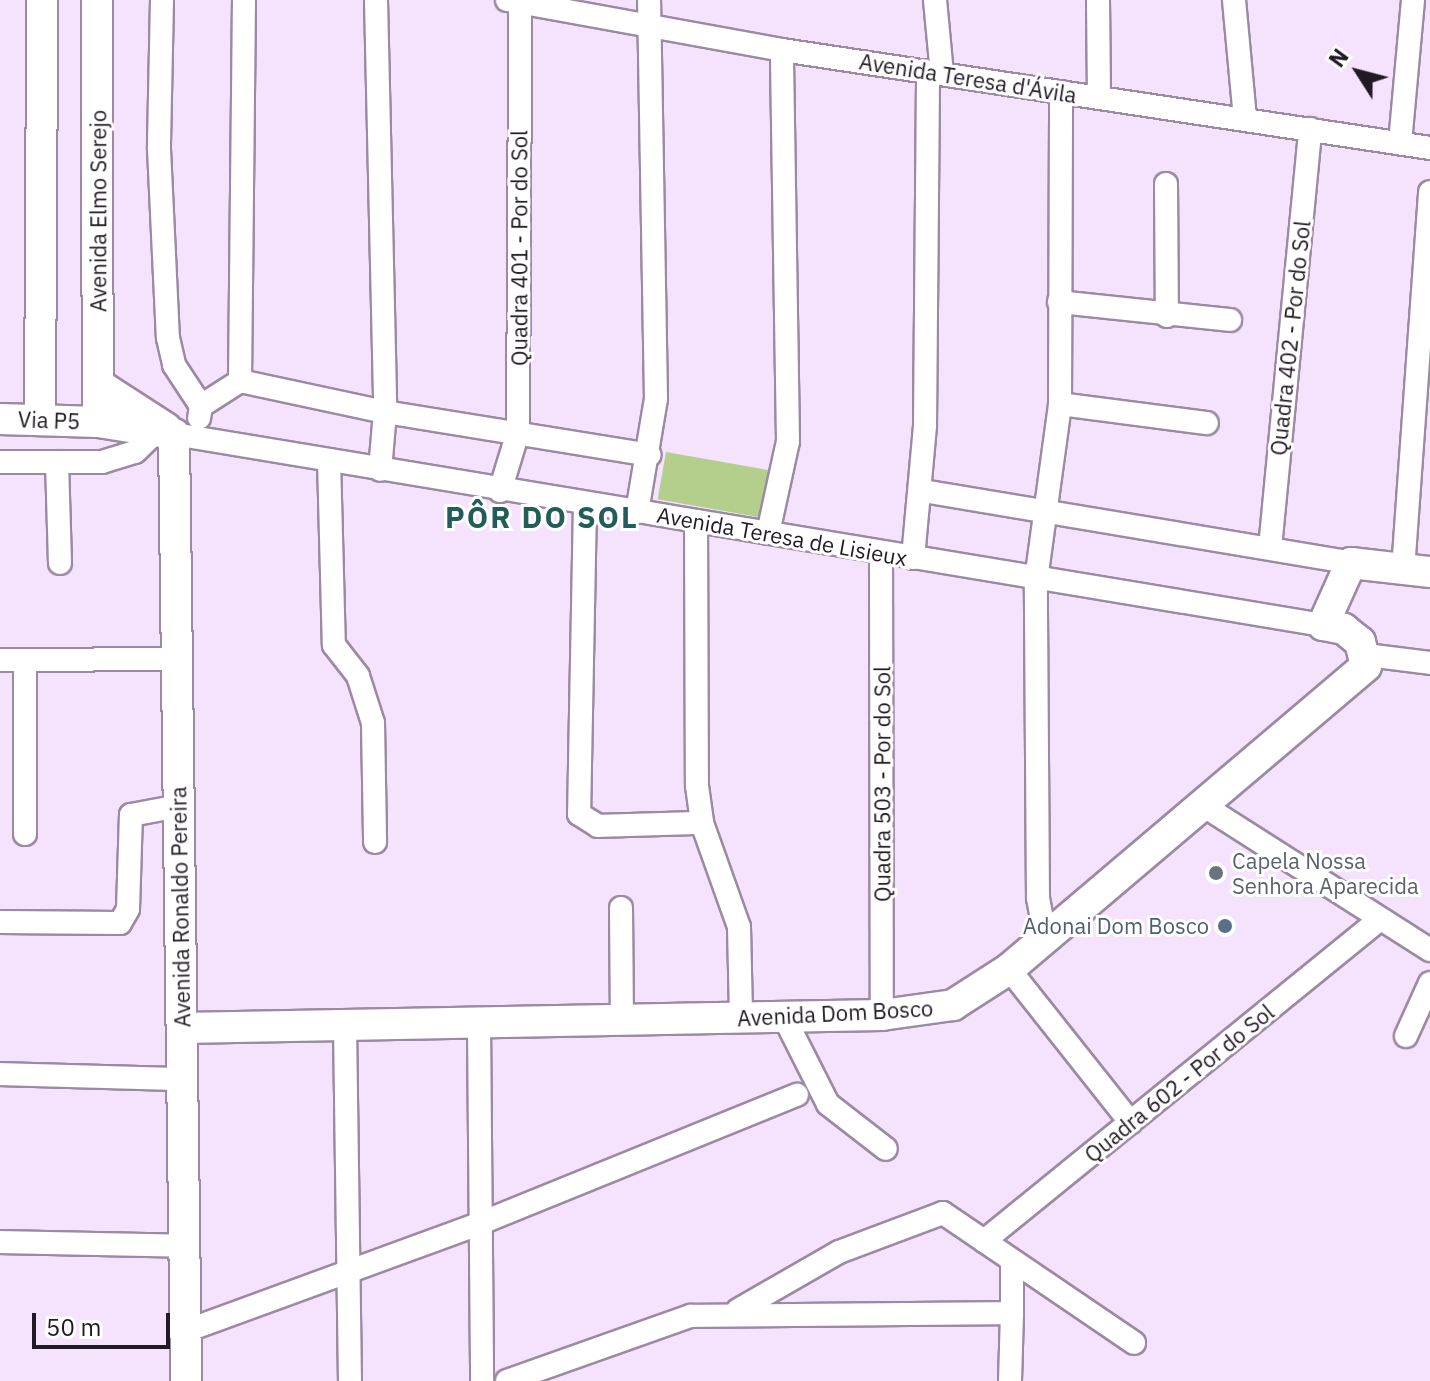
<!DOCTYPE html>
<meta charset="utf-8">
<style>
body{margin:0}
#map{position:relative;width:1430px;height:1381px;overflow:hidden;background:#f5e2fd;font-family:"IBM Plex Sans",sans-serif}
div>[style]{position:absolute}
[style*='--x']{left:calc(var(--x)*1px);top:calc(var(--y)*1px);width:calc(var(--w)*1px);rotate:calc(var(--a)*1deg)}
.green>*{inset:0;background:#b4cf8c;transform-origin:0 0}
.roads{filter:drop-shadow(2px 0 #9c8aa3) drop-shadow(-2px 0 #9c8aa3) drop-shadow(0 2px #9c8aa3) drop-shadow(0 -2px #9c8aa3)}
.street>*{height:22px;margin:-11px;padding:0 11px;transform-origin:11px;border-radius:11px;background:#fff}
.secondary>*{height:30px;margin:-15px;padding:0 15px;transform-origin:15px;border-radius:15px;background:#fff}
.dots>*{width:22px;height:22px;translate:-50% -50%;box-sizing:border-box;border:4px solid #fff;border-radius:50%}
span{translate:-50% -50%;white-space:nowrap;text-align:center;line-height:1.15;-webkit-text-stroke:6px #fff;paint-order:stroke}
.street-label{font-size:22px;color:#211a24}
.worship-label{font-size:22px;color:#5b616d}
.left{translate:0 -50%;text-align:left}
.service-label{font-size:22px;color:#4e5e75}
.right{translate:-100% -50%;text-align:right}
.district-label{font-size:30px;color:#235d59;font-weight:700;letter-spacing:2px}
.north{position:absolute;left:1318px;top:32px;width:80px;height:80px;-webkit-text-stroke:6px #fff;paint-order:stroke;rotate:306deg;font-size:22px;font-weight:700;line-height:32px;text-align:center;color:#211a24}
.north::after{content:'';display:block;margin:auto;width:28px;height:36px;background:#211a24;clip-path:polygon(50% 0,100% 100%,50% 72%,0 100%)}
.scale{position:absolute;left:32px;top:1313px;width:138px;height:36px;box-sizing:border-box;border:4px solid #211a24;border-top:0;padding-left:10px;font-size:24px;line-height:28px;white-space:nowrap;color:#211a24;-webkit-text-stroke:6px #fff;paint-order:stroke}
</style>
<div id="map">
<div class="green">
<div style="left:666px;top:452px;width:105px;height:48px;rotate:10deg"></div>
</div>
<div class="roads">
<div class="street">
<div style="--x:162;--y:0;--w:149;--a:91.2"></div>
<div style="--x:159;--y:149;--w:189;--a:87.3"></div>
<div style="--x:168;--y:338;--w:28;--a:77"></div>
<div style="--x:174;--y:365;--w:49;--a:56.6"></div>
<div style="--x:201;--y:406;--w:12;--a:99"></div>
<div style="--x:376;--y:0;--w:412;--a:88.7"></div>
<div style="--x:385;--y:412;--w:58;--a:94.9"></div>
<div style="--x:507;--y:0;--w:280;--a:10.3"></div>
<div style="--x:782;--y:50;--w:655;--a:8.6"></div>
<div style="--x:935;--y:0;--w:74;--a:84.6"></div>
<div style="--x:1098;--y:0;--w:98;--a:89.4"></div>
<div style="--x:1234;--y:0;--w:120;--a:84.7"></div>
<div style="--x:1400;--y:143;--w:144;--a:-84.8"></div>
<div style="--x:1166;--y:184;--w:132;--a:89.6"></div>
<div style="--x:1059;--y:302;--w:172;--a:6"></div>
<div style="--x:240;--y:381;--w:381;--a:-89.4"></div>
<div style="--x:1060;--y:404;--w:148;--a:7.4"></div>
<div style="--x:201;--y:406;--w:46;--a:-32.7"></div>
<div style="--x:240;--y:381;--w:148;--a:12.1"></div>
<div style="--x:385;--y:412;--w:268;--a:9.2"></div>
<div style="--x:174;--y:434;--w:1165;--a:9.44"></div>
<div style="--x:329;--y:460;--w:185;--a:88.5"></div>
<div style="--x:334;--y:645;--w:39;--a:52"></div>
<div style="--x:358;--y:676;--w:49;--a:72.3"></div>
<div style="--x:373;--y:723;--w:119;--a:89"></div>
<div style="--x:0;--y:462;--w:102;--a:0"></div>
<div style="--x:102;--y:462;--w:34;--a:-17"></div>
<div style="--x:135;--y:452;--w:30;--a:-44"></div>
<div style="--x:57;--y:462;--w:101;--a:88.3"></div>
<div style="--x:500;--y:491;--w:62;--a:-73"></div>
<div style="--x:518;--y:432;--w:430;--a:-89.7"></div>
<div style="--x:923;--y:491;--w:434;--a:9.5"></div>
<div style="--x:585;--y:504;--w:310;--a:91.1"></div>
<div style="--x:579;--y:814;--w:22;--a:32"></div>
<div style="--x:598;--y:826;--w:104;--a:-1.7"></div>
<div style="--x:637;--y:512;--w:115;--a:-80.5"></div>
<div style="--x:656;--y:399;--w:399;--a:-91"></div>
<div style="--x:696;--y:521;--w:265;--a:89.8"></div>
<div style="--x:697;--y:786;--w:37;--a:82"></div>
<div style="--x:702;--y:823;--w:110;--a:70.4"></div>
<div style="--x:739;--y:927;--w:91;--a:88.7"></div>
<div style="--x:768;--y:533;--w:94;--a:-77.7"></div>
<div style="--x:788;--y:441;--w:391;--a:-90.9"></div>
<div style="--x:1270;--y:548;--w:421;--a:-84.5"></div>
<div style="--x:881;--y:552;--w:463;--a:89.9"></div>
<div style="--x:913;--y:558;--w:134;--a:-84.8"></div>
<div style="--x:925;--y:425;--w:353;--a:-89.5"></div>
<div style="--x:1403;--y:570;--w:379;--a:-85.9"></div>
<div style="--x:1367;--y:655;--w:64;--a:7.2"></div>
<div style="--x:0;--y:660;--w:177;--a:-0.3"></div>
<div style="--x:1204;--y:806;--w:268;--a:32.5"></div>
<div style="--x:25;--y:834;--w:174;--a:-90"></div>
<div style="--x:621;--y:908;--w:112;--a:89.5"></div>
<div style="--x:0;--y:922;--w:120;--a:0.5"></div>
<div style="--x:120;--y:923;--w:16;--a:-60"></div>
<div style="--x:128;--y:909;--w:94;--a:-88.2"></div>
<div style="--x:131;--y:815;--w:49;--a:-10.6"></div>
<div style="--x:1046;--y:940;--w:43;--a:-100.8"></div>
<div style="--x:1038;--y:898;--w:318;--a:-90.4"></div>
<div style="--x:1036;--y:580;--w:178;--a:-82.2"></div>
<div style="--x:1060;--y:404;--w:312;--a:-89.8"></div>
<div style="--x:1009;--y:969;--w:196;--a:51.6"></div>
<div style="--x:784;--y:1017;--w:97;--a:63.2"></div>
<div style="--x:828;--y:1104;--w:73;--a:37.8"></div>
<div style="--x:479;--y:1023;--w:358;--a:89.5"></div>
<div style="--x:345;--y:1025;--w:356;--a:89.2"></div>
<div style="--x:1406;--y:1036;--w:58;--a:-65.6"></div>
<div style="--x:0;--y:1074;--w:182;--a:1.6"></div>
<div style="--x:984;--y:1241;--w:503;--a:-39.1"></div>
<div style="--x:0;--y:1242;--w:185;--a:1.2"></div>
<div style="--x:738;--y:1310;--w:116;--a:-29.9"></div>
<div style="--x:839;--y:1252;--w:111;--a:-20.6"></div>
<div style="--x:943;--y:1213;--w:231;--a:34.2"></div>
<div style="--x:186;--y:1331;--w:314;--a:-20.1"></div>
<div style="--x:481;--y:1223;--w:341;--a:-22.1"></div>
<div style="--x:507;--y:1381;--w:195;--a:-19.5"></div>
<div style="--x:691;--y:1316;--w:321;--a:-0.5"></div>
<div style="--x:1012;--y:1313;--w:52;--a:-90"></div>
<div style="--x:1010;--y:1381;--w:68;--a:-88.3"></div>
</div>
<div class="secondary">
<div style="--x:97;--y:0;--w:422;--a:89.9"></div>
<div style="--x:98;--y:384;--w:81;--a:32.9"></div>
<div style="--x:0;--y:419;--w:98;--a:1.8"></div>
<div style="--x:98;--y:422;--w:77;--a:9"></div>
<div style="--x:40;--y:419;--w:419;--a:-89.7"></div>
<div style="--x:174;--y:434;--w:947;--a:89.27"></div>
<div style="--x:182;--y:1028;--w:700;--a:-1.06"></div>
<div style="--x:882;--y:1015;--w:72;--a:-8"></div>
<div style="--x:953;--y:1005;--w:67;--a:-32.7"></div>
<div style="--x:1009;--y:969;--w:468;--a:-40.3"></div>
<div style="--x:1366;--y:666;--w:25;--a:-104"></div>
<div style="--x:1360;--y:642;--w:21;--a:-141"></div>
<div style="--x:1344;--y:629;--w:21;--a:-169"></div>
<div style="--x:1323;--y:625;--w:68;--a:-65.7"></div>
<div style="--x:1351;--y:563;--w:80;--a:6.5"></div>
</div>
</div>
<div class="dots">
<div style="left:1216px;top:873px;background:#6b7280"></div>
<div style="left:1225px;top:926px;background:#5c6f8a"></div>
</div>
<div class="street-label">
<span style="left:968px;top:78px;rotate:9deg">Avenida Teresa d'Ávila</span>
<span style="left:98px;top:211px;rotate:-90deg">Avenida Elmo Serejo</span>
<span style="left:519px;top:248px;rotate:-90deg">Quadra 401 - Por do Sol</span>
<span style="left:1290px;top:338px;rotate:-84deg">Quadra 402 - Por do Sol</span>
<span style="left:49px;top:420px;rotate:2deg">Via P5</span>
<span style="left:782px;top:536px;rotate:10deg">Avenida Teresa de Lisieux</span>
<span style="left:882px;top:784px;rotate:-90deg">Quadra 503 - Por do Sol</span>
<span style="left:180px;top:907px;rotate:-91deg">Avenida Ronaldo Pereira</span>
<span style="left:835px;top:1013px;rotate:-3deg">Avenida Dom Bosco</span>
<span style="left:1179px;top:1083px;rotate:-39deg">Quadra 602 - Por do Sol</span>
</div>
<div class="worship-label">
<span class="left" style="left:1232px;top:873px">Capela Nossa<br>Senhora Aparecida</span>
</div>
<div class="service-label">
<span class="right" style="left:1209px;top:926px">Adonai Dom Bosco</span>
</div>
<div class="district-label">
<span style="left:542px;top:517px">PÔR DO SOL</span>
</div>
<div class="north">N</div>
<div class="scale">50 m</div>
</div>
